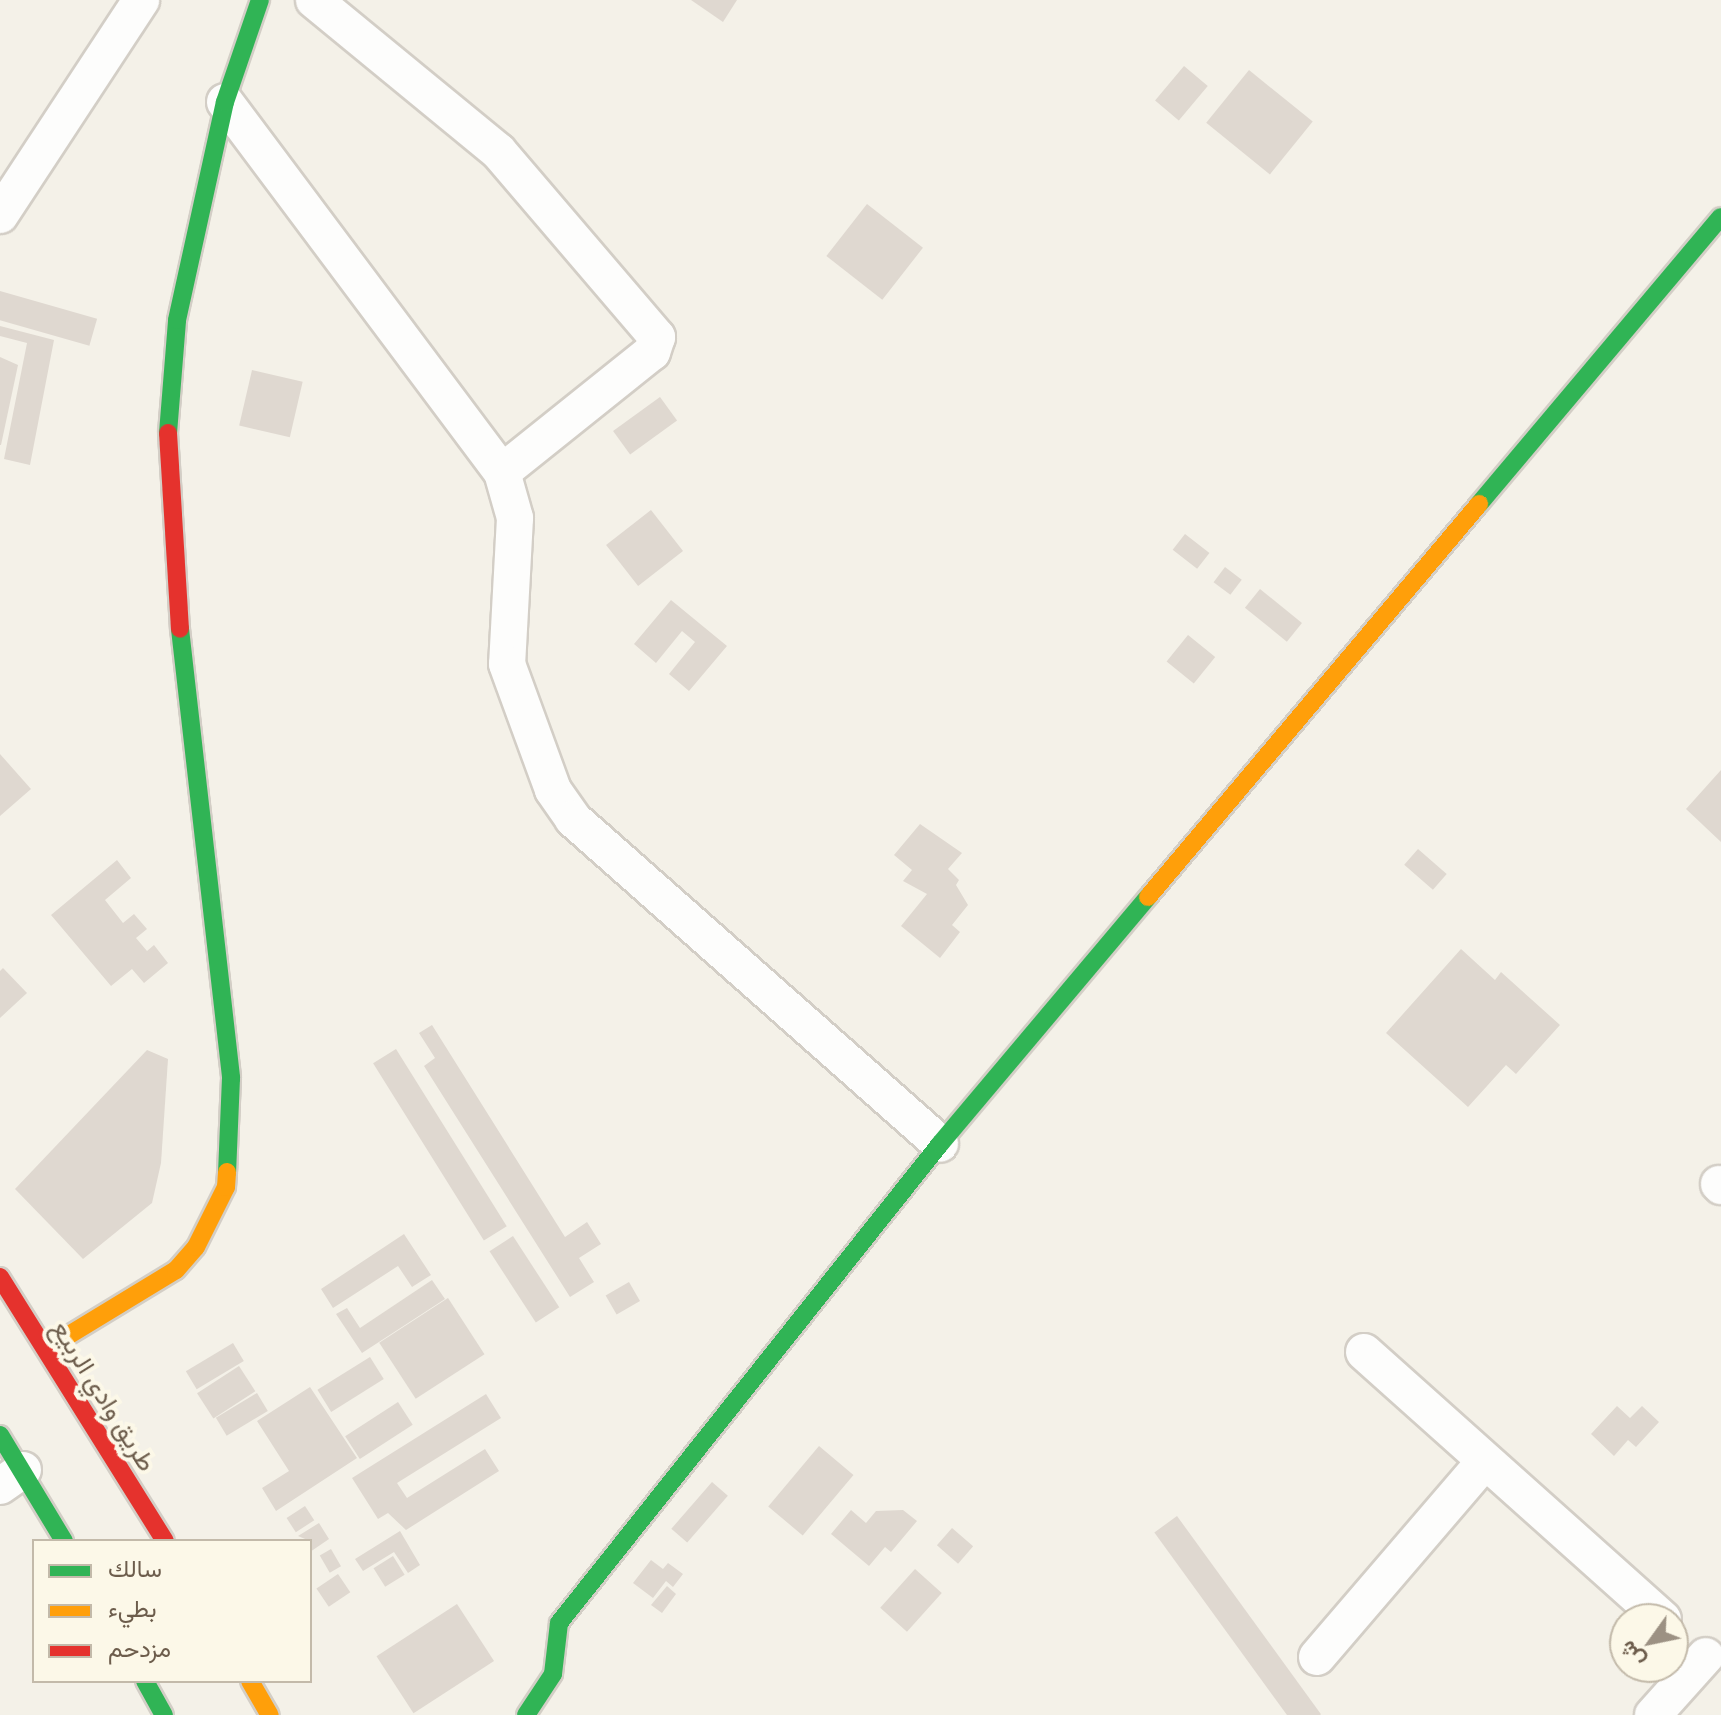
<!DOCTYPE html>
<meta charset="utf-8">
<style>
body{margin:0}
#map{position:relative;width:1721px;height:1715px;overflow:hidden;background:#f4f1e8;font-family:"Exo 2",Vazirmatn,sans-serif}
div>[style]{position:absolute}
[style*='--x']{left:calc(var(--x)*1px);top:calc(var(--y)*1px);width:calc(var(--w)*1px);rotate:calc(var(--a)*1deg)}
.building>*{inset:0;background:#dfd8d0;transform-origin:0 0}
.roads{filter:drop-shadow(2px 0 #d3cec6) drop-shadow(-2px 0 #d3cec6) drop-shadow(0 2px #d3cec6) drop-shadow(0 -2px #d3cec6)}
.street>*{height:36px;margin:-18px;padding:0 18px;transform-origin:18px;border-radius:18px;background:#fdfdfc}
.fast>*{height:18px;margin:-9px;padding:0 9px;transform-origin:9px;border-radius:9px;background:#30b455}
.slow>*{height:18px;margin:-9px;padding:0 9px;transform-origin:9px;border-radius:9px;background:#ff9f0a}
.jam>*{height:18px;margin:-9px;padding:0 9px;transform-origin:9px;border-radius:9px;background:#e5322d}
span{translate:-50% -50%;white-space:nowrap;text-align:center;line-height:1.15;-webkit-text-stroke:8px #fcf8e8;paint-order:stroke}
.street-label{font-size:26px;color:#6d5d4c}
.legend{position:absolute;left:32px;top:1539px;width:280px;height:144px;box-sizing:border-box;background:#fcf8e8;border:2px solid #c3baaa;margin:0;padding:10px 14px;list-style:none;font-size:24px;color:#6d5d4c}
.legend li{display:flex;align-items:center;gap:16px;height:40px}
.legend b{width:40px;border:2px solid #c3baaa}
.north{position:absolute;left:1609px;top:1603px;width:80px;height:80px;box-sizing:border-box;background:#fcf8e8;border:2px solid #c3baaa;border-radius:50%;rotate:237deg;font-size:22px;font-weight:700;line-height:32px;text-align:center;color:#6d5d4c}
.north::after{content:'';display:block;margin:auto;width:28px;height:36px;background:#9c9183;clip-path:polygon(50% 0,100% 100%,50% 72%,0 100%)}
</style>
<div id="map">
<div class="building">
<div style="clip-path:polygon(691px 0,737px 0,723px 22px)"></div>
<div style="left:1184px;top:66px;width:31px;height:45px;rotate:40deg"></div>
<div style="left:1249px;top:70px;width:82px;height:68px;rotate:39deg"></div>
<div style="left:867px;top:204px;width:71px;height:66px;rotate:38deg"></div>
<div style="left:0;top:291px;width:101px;height:28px;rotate:16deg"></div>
<div style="clip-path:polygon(0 326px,54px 340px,30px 465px,4px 459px,27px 343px,0 336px)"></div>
<div style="clip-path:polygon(0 357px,18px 365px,1px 445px,0 445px)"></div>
<div style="left:252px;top:370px;width:52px;height:57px;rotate:13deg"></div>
<div style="left:660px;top:397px;width:29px;height:58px;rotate:54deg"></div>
<div style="left:651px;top:510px;width:52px;height:57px;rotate:52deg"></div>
<div style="left:1185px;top:534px;width:31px;height:20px;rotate:38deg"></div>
<div style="left:1225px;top:567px;width:21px;height:19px;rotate:37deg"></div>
<div style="left:1260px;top:589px;width:54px;height:24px;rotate:39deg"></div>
<div style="clip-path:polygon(671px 600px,727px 646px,689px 691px,669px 674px,695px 642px,682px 631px,656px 663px,634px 644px)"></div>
<div style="left:1188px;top:635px;width:35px;height:34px;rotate:39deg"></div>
<div style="clip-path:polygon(0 754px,31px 789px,0 816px)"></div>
<div style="clip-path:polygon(1721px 770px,1721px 842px,1686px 809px)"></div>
<div style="clip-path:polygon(920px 824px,962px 853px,948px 869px,959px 880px,956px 885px,968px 905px,952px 925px,960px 932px,940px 958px,901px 926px,927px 894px,903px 881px,912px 870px,894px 855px)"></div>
<div style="left:1418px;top:849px;width:38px;height:21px;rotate:41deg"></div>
<div style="clip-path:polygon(117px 860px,131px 878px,105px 900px,123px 923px,134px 914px,147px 929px,136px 938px,147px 951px,154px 945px,168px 963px,144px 983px,132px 969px,111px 986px,51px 915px)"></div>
<div style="clip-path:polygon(1461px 949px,1495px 980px,1501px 972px,1560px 1025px,1516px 1074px,1506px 1065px,1468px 1107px,1386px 1033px)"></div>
<div style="clip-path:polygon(3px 968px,27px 993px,0 1018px,0 971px)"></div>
<div style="clip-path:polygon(432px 1025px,565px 1237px,587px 1222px,601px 1244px,579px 1258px,594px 1282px,570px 1297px,424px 1066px,435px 1058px,419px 1033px)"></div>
<div style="left:396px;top:1049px;width:209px;height:27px;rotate:58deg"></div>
<div style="clip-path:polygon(147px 1050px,168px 1059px,161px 1163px,152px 1203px,83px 1259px,15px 1189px)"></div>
<div style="clip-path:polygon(404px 1234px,431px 1275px,412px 1287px,398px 1266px,333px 1308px,321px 1289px)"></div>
<div style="left:513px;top:1236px;width:85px;height:28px;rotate:57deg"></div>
<div style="clip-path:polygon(432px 1280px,445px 1299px,362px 1353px,336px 1314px,347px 1308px,360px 1328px)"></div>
<div style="left:629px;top:1282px;width:22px;height:27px;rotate:60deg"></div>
<div style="left:448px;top:1298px;width:67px;height:82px;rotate:57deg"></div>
<div style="left:233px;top:1343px;width:21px;height:55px;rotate:59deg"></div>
<div style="left:370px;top:1357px;width:26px;height:62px;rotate:58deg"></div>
<div style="left:239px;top:1366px;width:30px;height:50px;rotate:57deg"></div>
<div style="clip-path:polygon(310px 1387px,357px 1458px,276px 1511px,262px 1488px,289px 1471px,257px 1421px)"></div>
<div style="left:257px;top:1393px;width:21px;height:48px;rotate:59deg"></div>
<div style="clip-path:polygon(486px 1394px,501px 1418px,397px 1483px,407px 1498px,485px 1449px,499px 1471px,406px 1530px,388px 1513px,378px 1519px,352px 1478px)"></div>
<div style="left:398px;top:1402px;width:27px;height:63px;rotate:57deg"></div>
<div style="clip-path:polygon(1617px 1406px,1630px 1418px,1642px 1406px,1659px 1422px,1636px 1447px,1628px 1440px,1614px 1456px,1591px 1434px)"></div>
<div style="left:819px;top:1446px;width:45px;height:79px;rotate:40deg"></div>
<div style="left:712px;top:1482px;width:21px;height:62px;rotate:41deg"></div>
<div style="left:305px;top:1506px;width:17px;height:22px;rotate:57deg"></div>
<div style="clip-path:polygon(851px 1510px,866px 1523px,876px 1511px,903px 1510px,917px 1521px,891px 1552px,885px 1547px,869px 1566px,831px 1534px)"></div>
<div style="left:1177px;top:1516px;width:245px;height:28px;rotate:54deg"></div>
<div style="clip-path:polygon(319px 1523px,329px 1539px,310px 1552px,310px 1541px,298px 1536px)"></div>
<div style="left:952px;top:1528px;width:28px;height:23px;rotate:41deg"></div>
<div style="clip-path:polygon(400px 1531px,420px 1565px,408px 1573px,394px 1552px,363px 1571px,355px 1559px)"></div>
<div style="left:331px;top:1549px;width:20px;height:13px;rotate:60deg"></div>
<div style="left:393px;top:1556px;width:22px;height:23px;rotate:58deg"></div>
<div style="clip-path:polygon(651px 1560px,663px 1569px,668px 1563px,683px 1574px,673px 1587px,666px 1581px,653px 1598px,633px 1583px)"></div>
<div style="left:915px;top:1569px;width:36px;height:52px;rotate:42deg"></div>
<div style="left:338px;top:1574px;width:22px;height:26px;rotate:56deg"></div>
<div style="clip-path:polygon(667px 1586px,676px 1594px,662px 1613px,651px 1605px)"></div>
<div style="left:457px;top:1604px;width:68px;height:96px;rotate:57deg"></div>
</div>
<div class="roads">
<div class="street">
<div style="--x:314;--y:0;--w:238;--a:39.4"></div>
<div style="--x:498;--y:151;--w:245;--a:49.5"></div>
<div style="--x:657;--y:337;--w:16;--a:108"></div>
<div style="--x:652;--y:352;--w:192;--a:141.3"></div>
<div style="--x:225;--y:102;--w:462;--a:53.2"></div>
<div style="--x:502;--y:472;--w:48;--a:74.2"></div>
<div style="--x:515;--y:518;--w:146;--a:93.1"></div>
<div style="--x:507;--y:664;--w:134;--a:69.9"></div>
<div style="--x:553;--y:790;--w:35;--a:55"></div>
<div style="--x:573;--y:819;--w:490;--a:41.5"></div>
<div style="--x:0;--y:215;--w:257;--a:-56.7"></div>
<div style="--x:1719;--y:1184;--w:3;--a:45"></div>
<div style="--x:1364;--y:1352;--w:401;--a:41.8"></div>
<div style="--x:0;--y:1486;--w:28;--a:-35"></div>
<div style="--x:1317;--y:1657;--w:255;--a:-49.4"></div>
<div style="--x:1653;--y:1715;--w:79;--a:-48.1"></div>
</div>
<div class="fast">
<div style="--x:168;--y:433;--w:113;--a:-85.4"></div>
<div style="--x:177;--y:320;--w:223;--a:-77.6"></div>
<div style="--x:225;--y:102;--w:108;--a:-71.1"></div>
<div style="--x:1479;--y:504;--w:375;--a:-49.9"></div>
<div style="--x:180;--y:629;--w:452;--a:83.5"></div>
<div style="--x:231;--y:1078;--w:94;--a:92.4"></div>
<div style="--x:0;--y:1435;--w:124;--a:58.9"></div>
<div style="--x:145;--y:1681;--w:39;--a:61"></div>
<div style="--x:526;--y:1715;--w:49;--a:-56.6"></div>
<div style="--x:553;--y:1674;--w:51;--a:-83.3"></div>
<div style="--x:559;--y:1623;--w:612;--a:-51.5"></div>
<div style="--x:940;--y:1144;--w:323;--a:-49.9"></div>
</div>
<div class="slow">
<div style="--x:1148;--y:897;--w:514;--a:-49.89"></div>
<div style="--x:46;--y:1349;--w:152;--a:-31.3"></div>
<div style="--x:176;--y:1270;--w:30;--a:-49"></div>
<div style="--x:196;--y:1247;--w:67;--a:-63.4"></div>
<div style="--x:226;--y:1187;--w:15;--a:-86"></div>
<div style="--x:250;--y:1681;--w:39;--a:60"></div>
</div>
<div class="jam">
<div style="--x:168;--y:433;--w:196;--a:86.5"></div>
<div style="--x:0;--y:1277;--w:311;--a:58"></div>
</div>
</div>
<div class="street-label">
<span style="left:105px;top:1395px;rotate:58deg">طريق وادي الربيع</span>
</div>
<ul class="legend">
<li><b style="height:10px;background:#30b455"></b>سالك</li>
<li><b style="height:10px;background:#ff9f0a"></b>بطيء</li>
<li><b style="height:10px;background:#e5322d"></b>مزدحم</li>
</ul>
<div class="north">ش</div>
</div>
